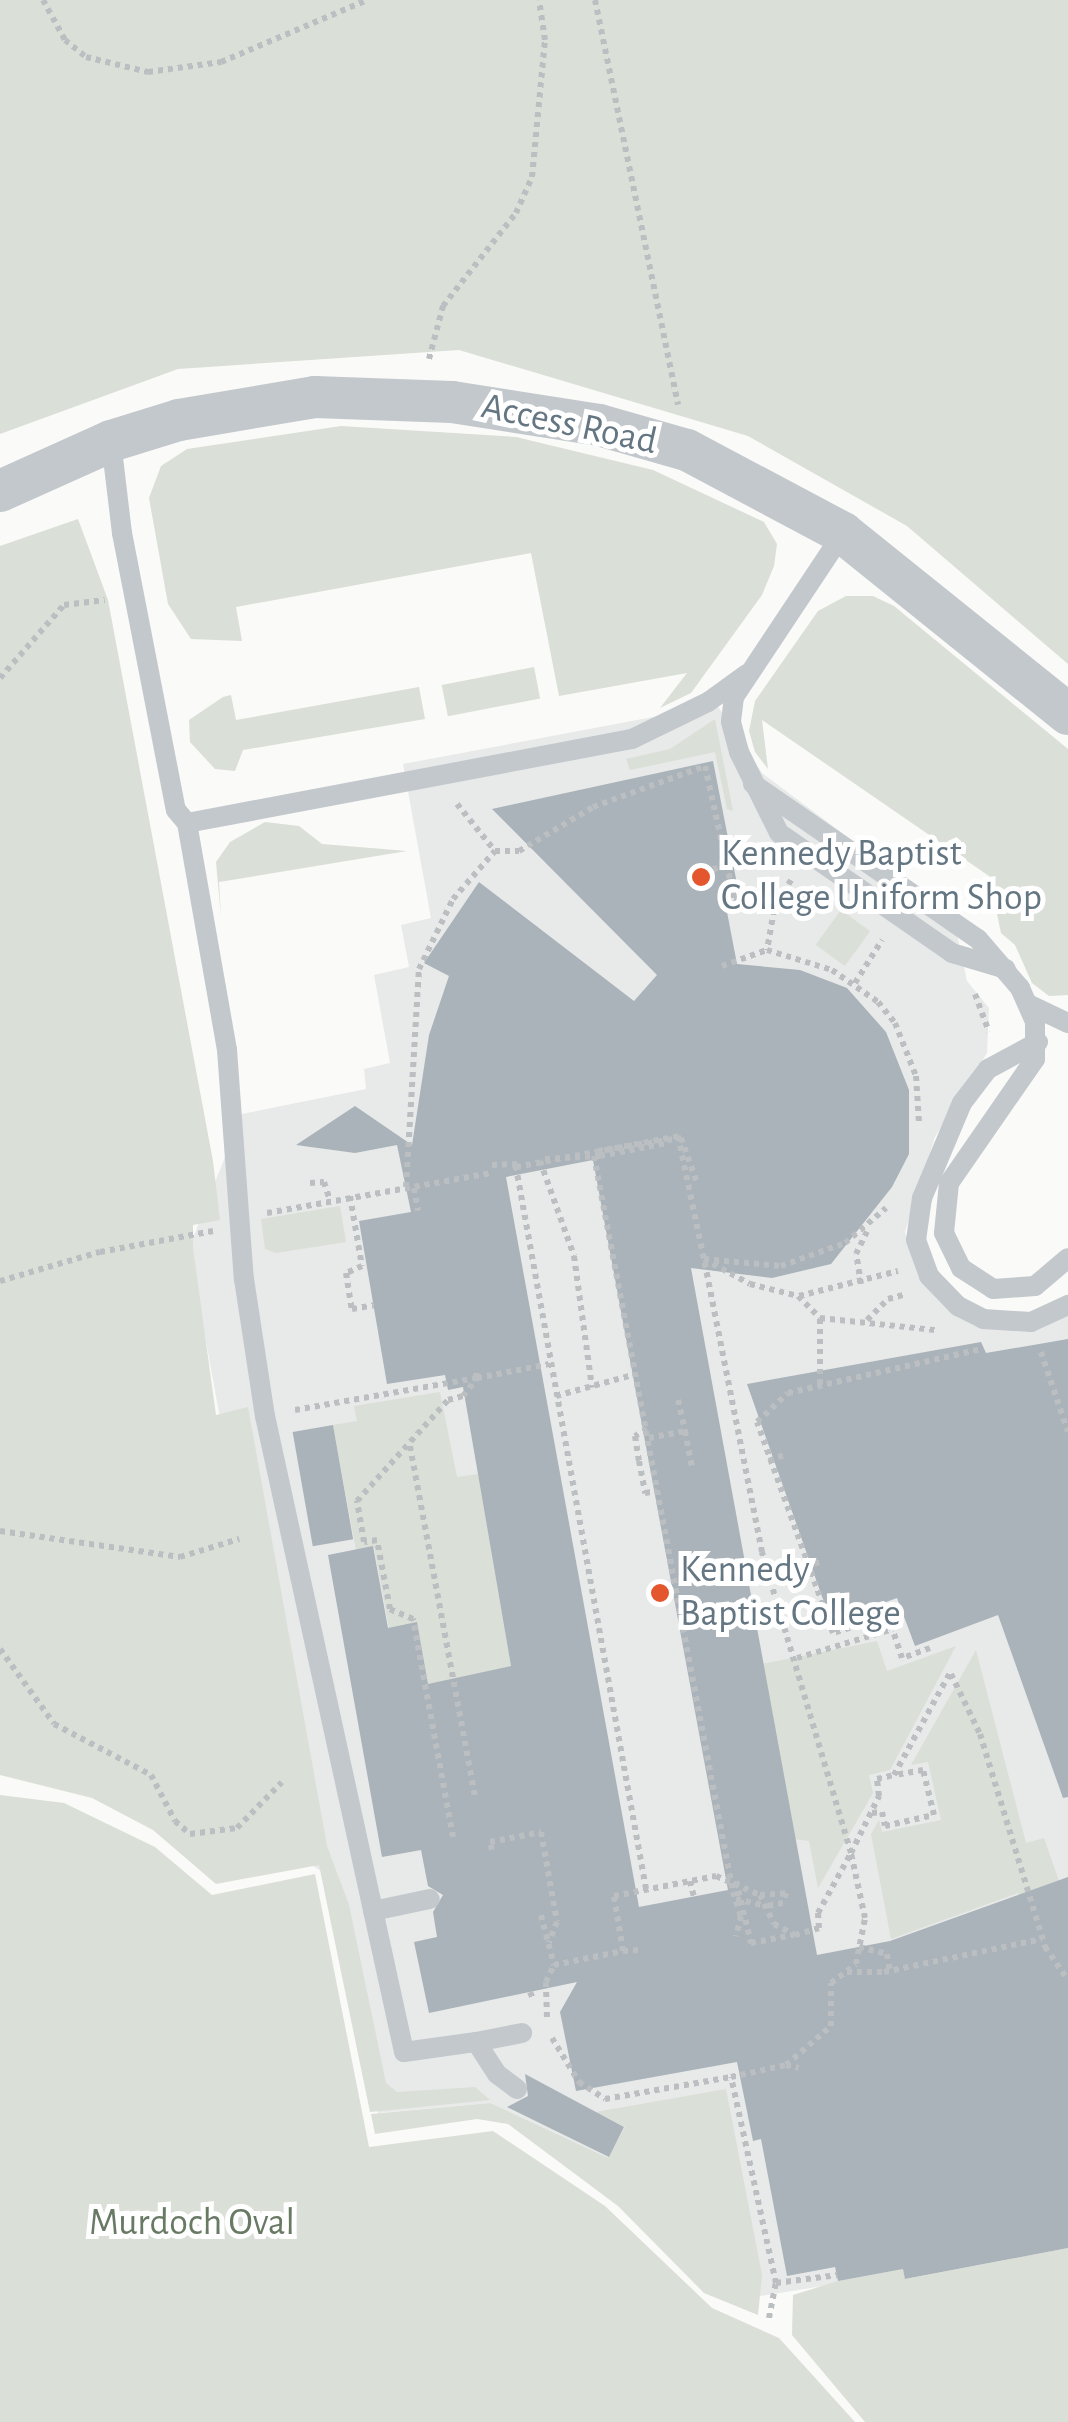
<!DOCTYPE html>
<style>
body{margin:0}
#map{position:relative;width:1068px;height:2422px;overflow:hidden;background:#fafaf8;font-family:"Alegreya Sans",sans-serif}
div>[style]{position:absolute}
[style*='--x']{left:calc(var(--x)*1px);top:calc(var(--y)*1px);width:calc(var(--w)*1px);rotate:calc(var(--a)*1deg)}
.built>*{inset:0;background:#e8e9e9}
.green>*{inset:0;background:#dadfd7;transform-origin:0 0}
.building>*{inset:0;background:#aab3b9;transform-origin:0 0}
.path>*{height:6px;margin-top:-3px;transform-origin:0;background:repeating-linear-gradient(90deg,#bbbfc2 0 5px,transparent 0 10px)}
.service>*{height:20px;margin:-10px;padding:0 10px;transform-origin:10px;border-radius:10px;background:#c3c8cc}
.minor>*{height:42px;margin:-21px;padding:0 21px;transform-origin:21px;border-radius:21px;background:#c3c8cc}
.path-bridge>*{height:6px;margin-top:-3px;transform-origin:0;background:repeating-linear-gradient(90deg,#bbbfc2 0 5px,transparent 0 10px)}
.dots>*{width:28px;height:28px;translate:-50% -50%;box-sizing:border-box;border:5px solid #fff;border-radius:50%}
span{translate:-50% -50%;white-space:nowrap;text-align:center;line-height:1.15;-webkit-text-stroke:10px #fff;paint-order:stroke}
.street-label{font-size:38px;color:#657683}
.poi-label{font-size:38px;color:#657683}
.left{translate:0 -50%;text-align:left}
.park-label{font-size:38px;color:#687a64}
</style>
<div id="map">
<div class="built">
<div style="clip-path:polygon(717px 705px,762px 773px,953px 916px,967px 981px,989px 1008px,987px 1053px,935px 1137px,905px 1232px,917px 1271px,981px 1324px,1068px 1311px,1068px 2247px,754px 2297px,490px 2103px,378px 2113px,321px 1871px,300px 1858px,189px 1248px,242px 1114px,366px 1089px,364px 1069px,390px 1063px,374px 975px,409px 967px,401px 925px,431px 918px,403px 764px)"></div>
</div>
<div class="green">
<div style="clip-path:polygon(0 0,1068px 0,1068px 664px,907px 526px,748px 436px,459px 350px,178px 369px,0 434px)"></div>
<div style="clip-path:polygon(341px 426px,516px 437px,653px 470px,764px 522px,777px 544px,774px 566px,762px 595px,691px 693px,660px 708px,687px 673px,559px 696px,531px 553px,236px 607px,242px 641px,191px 639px,168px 604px,149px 498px,161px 466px,187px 449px)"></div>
<div style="clip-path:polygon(78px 519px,108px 600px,213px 1161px,220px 1220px,193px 1225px,193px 1248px,216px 1415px,248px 1407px,327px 1846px,349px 1905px,386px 2083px,397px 2092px,475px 2087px,490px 2100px,370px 2112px,319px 1865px,216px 1884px,153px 1830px,92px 1798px,0 1775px,0 546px)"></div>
<div style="clip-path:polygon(846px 596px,873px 596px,894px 606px,1068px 749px,1068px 995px,1049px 996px,1032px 983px,1015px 945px,1001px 933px,989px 876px,762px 720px,768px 769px,755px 752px,749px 731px,755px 701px,818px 611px)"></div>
<div style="left:534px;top:667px;width:32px;height:94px;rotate:79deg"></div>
<div style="clip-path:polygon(419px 687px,425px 719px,243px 750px,235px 771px,215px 769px,190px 742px,189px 720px,223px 697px,231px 695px,236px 720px)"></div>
<div style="clip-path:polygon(715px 719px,733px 811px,727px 809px,715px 752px,630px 770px,626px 759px,670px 749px)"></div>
<div style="clip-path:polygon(265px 822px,299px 826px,322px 844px,407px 851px,219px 882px,221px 917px,216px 862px,230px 842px)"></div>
<div style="left:841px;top:910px;width:36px;height:43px;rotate:36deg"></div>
<div style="clip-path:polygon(340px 1206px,346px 1242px,276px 1253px,265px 1249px,261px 1219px)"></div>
<div style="clip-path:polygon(440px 1392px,457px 1477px,478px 1474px,511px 1666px,473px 1675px,457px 1843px,417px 1623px,389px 1628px,374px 1547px,356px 1550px,333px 1425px,357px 1421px,354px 1406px)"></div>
<div style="clip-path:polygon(877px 1641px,887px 1671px,956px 1646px,890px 1770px,869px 1775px,873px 1793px,818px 1888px,809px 1841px,794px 1839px,762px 1664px)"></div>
<div style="clip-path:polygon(976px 1650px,1026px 1843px,1044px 1838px,1068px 1907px,1039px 2014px,1018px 1893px,891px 1939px,871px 1834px,879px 1820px,882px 1832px,941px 1820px,928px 1762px,911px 1765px)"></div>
<div style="clip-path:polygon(0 1795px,64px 1803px,155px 1847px,212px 1895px,315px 1874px,369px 2147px,493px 2131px,605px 2206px,712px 2308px,779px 2338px,855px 2422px,0 2422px)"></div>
<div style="clip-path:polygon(726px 2089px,762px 2275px,758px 2315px,704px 2293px,618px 2206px,508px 2124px,477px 2119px,375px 2134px,371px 2114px,490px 2103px,608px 2158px,625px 2127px,596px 2112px)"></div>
<div style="clip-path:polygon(1068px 2248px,1068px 2422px,865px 2422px,792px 2335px,793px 2295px,838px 2281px,903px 2269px,906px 2279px)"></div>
</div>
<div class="building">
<div style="clip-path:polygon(evenodd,713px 761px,738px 889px,723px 891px,737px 964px,800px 970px,847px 988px,886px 1032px,909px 1090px,909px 1154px,892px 1187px,831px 1264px,772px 1278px,691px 1268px,817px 1955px,890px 1941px,1068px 1877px,1068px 2248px,905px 2279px,903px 2269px,838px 2281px,835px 2267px,787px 2276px,761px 2139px,753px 2141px,737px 2062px,576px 2091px,560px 2012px,577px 1982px,429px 2013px,414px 1942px,437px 1937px,433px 1912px,443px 1895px,428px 1886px,421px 1850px,382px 1857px,328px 1555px,373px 1546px,388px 1628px,417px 1622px,428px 1684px,511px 1666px,463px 1387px,448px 1390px,445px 1375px,387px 1384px,359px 1221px,411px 1212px,397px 1145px,355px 1153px,296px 1145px,355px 1106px,412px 1145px,429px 1035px,449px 976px,424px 963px,479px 882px,634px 1001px,657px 975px,492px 809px,713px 761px,593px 1160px,728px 1890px,639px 1907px,506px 1177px,593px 1160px)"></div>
<div style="clip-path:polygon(1068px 1339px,1068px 1797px,1063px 1798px,998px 1615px,915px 1646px,897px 1598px,831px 1622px,747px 1384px,981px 1342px,986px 1353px)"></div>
<div style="left:333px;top:1425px;width:116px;height:41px;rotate:80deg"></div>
<div style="clip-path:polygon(525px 2074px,624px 2127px,609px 2157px,507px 2107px,528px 2096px)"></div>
</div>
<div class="path">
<div style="--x:43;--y:0;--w:46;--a:61.2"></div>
<div style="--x:65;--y:40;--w:27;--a:39"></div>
<div style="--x:86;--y:57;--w:64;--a:13.6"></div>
<div style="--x:148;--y:72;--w:74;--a:-7.8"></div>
<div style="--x:221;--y:62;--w:159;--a:-23"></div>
<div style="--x:595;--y:0;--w:413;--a:78.4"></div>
<div style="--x:429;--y:359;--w:55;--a:-75.2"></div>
<div style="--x:443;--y:306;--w:118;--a:-51.9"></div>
<div style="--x:516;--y:213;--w:39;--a:-66"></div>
<div style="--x:532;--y:177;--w:138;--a:-84.6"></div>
<div style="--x:545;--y:40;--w:40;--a:-98.5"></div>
<div style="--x:0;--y:678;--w:97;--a:-48.8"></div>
<div style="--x:64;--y:605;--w:41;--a:-7"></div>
<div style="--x:457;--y:804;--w:60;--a:51"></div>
<div style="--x:703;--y:871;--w:25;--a:-11"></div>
<div style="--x:791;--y:880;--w:34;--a:120"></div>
<div style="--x:774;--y:910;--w:41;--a:99.9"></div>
<div style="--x:767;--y:950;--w:68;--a:17.1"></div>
<div style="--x:832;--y:970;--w:56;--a:34.8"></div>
<div style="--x:878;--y:1002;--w:27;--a:51"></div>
<div style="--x:895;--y:1023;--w:57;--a:68.4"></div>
<div style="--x:916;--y:1076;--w:46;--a:86.3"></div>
<div style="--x:722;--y:966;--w:48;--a:-19.6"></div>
<div style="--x:855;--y:983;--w:51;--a:-57.9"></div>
<div style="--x:975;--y:994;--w:40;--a:69.8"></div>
<div style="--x:600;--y:1156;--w:68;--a:-11"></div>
<div style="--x:540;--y:1161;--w:101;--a:70.3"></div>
<div style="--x:574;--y:1256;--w:133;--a:82.2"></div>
<div style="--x:492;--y:1165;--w:27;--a:-2"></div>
<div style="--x:310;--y:1183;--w:14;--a:-4"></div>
<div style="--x:324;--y:1182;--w:19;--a:72"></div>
<div style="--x:406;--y:1187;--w:218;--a:-86.6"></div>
<div style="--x:419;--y:969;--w:78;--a:-64.1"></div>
<div style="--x:453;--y:899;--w:64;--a:-48.8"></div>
<div style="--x:495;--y:851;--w:24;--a:0"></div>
<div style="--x:519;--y:851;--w:86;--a:-30.7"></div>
<div style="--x:593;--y:807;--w:119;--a:-20.1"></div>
<div style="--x:705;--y:766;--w:135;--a:77.6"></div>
<div style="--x:734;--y:898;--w:42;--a:16.7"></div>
<div style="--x:414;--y:1188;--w:23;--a:80"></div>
<div style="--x:350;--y:1196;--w:71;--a:80.3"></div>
<div style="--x:362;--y:1266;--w:17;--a:156"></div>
<div style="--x:346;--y:1273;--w:36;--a:81"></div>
<div style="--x:352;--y:1309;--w:22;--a:-10"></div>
<div style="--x:267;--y:1213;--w:228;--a:-10.1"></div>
<div style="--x:0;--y:1281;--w:104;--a:-16.2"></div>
<div style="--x:100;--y:1252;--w:115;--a:-10.5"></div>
<div style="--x:861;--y:1284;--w:30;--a:-99"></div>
<div style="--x:856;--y:1254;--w:25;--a:-64"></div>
<div style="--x:799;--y:1296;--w:102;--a:-14.2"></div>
<div style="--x:867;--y:1320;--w:30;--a:-45"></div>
<div style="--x:888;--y:1299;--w:16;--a:-15"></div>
<div style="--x:1041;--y:1352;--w:84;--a:71.4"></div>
<div style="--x:820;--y:1384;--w:66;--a:-90"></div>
<div style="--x:556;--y:1396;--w:79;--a:-15.4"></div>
<div style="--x:295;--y:1410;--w:185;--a:-10"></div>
<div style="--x:477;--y:1378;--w:8;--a:-97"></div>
<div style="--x:647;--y:1429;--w:14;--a:150"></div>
<div style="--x:635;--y:1436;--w:25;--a:81"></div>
<div style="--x:639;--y:1461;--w:33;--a:79"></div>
<div style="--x:645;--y:1493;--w:12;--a:-9"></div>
<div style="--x:649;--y:1438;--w:37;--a:-11"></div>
<div style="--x:685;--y:1431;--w:36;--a:79"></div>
<div style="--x:410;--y:1446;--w:356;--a:79.5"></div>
<div style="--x:769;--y:1461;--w:15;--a:-23"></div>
<div style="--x:0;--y:1531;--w:182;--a:8.2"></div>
<div style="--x:180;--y:1557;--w:62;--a:-17"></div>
<div style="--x:805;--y:1567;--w:18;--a:-19"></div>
<div style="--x:930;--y:1648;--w:30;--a:160"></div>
<div style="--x:902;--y:1658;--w:44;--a:-108.4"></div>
<div style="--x:888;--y:1616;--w:58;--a:162.8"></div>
<div style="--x:833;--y:1633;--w:224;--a:-109.8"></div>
<div style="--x:757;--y:1422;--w:42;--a:-43.1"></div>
<div style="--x:788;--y:1393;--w:195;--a:-12.8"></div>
<div style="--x:0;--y:1649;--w:92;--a:54.2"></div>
<div style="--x:54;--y:1724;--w:110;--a:27.7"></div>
<div style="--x:151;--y:1775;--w:52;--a:62.4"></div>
<div style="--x:175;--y:1821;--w:20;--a:41"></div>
<div style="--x:190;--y:1834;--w:47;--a:-7.3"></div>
<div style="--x:237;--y:1828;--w:64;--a:-45.6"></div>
<div style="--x:797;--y:1658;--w:100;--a:-16.8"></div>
<div style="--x:951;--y:1674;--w:67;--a:64.2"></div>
<div style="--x:980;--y:1734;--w:223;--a:73"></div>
<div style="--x:1045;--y:1947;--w:40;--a:55.1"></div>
<div style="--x:872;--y:1813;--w:10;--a:-6"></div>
<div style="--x:882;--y:1812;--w:14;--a:78"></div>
<div style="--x:885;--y:1826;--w:50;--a:-12.7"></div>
<div style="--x:934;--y:1815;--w:46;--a:-103.7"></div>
<div style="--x:923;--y:1770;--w:27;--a:170"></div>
<div style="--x:453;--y:1837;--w:222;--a:-100.4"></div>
<div style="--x:413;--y:1619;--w:25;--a:-157"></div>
<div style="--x:390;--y:1609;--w:70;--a:-100.7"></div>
<div style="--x:377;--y:1540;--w:13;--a:171"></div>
<div style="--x:364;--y:1542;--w:42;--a:-99.7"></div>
<div style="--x:357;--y:1501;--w:136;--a:-48"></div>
<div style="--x:448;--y:1400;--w:16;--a:-15"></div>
<div style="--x:463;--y:1396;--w:23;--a:-52"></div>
<div style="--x:477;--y:1378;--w:73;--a:-11"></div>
<div style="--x:492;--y:1850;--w:8;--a:-104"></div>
<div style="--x:490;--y:1842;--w:52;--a:-11.1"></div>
<div style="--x:541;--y:1832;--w:91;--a:79.9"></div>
<div style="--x:557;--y:1922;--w:22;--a:112"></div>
<div style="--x:690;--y:1881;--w:16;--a:76"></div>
<div style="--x:736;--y:1881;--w:64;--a:76.4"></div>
<div style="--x:751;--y:1943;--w:43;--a:-10.8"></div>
<div style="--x:646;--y:1889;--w:734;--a:-100.21"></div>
<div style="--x:516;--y:1167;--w:165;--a:-10.8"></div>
<div style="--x:678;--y:1136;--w:126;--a:78.1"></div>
<div style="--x:704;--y:1259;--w:52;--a:28.5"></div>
<div style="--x:750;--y:1284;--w:49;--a:14"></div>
<div style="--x:798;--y:1296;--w:31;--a:45"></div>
<div style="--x:820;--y:1318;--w:116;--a:6"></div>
<div style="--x:733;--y:1892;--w:25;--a:72"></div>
<div style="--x:741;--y:1916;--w:21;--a:104"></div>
<div style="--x:760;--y:1895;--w:26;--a:-4"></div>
<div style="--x:786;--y:1893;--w:10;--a:107"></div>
<div style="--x:783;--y:1903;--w:17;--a:170"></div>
<div style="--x:541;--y:1915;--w:52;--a:75.4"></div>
<div style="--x:554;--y:1965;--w:70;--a:-11.5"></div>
<div style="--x:623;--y:1951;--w:56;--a:-99.3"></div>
<div style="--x:614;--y:1896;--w:104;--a:-11.1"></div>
<div style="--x:716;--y:1876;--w:48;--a:23.4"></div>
<div style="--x:760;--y:1895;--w:32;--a:64"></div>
<div style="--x:774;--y:1924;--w:24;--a:28"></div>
<div style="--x:795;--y:1935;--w:25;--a:-16"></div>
<div style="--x:819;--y:1928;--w:15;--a:-94"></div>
<div style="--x:818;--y:1913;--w:68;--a:-61.2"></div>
<div style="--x:851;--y:1853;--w:314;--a:-106.5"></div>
<div style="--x:762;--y:1552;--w:299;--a:-101.2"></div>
<div style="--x:704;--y:1259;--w:77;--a:5.2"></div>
<div style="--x:781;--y:1266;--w:68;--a:-19.8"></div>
<div style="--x:845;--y:1243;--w:54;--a:-40.5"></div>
<div style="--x:859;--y:1947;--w:29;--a:14"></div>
<div style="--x:887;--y:1954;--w:17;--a:80"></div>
<div style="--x:623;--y:1951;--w:18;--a:-3"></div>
<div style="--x:847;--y:1972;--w:37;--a:0"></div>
<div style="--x:884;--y:1972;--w:161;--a:-11.8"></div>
<div style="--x:530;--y:1992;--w:8;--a:67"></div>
<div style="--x:547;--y:2017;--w:35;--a:-92"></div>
<div style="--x:546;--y:1982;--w:19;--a:-65"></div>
<div style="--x:552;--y:2038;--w:52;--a:58.5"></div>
<div style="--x:579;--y:2082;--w:31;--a:33"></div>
<div style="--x:605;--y:2099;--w:128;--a:-9.9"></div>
<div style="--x:786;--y:2065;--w:13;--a:13"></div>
<div style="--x:776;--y:2283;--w:211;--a:-102.3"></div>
<div style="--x:731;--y:2077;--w:56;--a:-12.3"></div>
<div style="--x:786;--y:2065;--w:60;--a:-40.9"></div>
<div style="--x:831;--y:2026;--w:43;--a:-90"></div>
<div style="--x:831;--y:1983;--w:31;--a:-37"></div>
<div style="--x:856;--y:1964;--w:47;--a:-78.9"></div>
<div style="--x:865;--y:1918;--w:66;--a:-102.2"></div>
<div style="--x:851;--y:1853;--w:64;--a:-63.8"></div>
<div style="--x:879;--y:1796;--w:17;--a:-97"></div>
<div style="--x:877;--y:1779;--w:17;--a:-13"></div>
<div style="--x:894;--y:1775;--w:119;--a:-61.3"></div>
<div style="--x:769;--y:2318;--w:36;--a:-79"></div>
<div style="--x:776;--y:2283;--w:62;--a:-7.5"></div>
</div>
<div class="service">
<div style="--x:111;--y:441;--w:93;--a:83.2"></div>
<div style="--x:122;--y:533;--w:282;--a:79"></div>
<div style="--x:176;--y:810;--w:17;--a:50"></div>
<div style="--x:187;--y:823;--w:453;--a:-10.7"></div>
<div style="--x:632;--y:739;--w:85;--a:-26"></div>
<div style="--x:708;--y:702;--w:48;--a:-35.7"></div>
<div style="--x:843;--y:533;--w:197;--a:123.6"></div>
<div style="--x:734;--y:697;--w:25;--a:97"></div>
<div style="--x:731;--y:722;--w:31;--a:75"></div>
<div style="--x:739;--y:752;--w:90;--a:63.7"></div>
<div style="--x:779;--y:833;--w:211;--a:34.7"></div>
<div style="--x:952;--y:953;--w:56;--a:16.5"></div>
<div style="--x:753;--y:784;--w:273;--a:34.6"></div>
<div style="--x:978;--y:939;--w:65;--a:49.4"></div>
<div style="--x:1020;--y:988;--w:36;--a:66"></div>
<div style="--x:1035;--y:1021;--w:38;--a:90"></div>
<div style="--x:1035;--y:1059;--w:151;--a:124.7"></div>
<div style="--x:949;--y:1183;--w:50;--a:95.7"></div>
<div style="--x:944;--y:1233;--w:39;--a:64"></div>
<div style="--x:961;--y:1268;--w:38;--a:33"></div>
<div style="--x:993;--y:1289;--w:42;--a:-4.1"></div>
<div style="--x:1035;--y:1286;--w:43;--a:-40.3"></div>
<div style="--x:187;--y:823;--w:230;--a:80"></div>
<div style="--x:227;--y:1050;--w:230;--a:85.8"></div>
<div style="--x:244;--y:1279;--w:139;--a:81.3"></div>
<div style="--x:265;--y:1416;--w:651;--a:77.67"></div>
<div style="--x:404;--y:2052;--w:73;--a:-7.9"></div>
<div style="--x:1028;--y:1004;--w:44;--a:25.4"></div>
<div style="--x:1038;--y:1042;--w:57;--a:151.6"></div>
<div style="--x:988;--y:1069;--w:43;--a:127.4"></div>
<div style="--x:962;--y:1103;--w:103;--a:112.8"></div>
<div style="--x:922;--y:1198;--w:42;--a:98.1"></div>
<div style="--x:916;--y:1240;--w:38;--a:70"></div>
<div style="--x:929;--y:1276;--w:42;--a:46"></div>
<div style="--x:958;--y:1306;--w:28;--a:27"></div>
<div style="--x:983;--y:1319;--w:48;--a:3.6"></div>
<div style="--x:1031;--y:1322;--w:41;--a:-24.7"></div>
<div style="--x:373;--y:1911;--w:58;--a:-11.9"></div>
<div style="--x:517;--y:2089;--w:25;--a:-143"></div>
<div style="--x:497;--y:2074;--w:38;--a:-123"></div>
<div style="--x:476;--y:2042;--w:47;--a:-11.1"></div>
</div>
<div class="minor">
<div style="--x:0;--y:491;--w:122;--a:-24.2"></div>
<div style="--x:111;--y:441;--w:71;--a:-17.2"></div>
<div style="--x:179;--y:420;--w:138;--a:-9.6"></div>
<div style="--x:315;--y:397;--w:137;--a:2.1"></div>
<div style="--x:452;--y:402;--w:149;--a:8.9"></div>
<div style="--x:599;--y:425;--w:91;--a:15.9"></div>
<div style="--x:687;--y:450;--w:177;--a:28"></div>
<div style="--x:843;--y:533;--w:289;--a:38.8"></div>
</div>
<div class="path-bridge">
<div style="--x:594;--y:1156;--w:749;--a:79.31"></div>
<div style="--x:545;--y:1159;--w:55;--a:-3.1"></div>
<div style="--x:600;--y:1156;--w:5;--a:-112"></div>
<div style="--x:598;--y:1151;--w:84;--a:-8.9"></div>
<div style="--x:681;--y:1138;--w:45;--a:70.3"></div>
<div style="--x:678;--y:1400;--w:32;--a:77"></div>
<div style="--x:736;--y:1899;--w:31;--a:13"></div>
</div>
<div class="dots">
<div style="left:701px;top:877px;background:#e4572e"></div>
<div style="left:660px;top:1593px;background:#e4572e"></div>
</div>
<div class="street-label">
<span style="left:569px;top:425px;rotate:12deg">Access Road</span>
</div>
<div class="poi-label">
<span class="left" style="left:721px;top:877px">Kennedy Baptist<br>College Uniform Shop</span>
<span class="left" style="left:680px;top:1593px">Kennedy<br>Baptist College</span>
</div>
<div class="park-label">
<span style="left:192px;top:2224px">Murdoch Oval</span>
</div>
</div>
